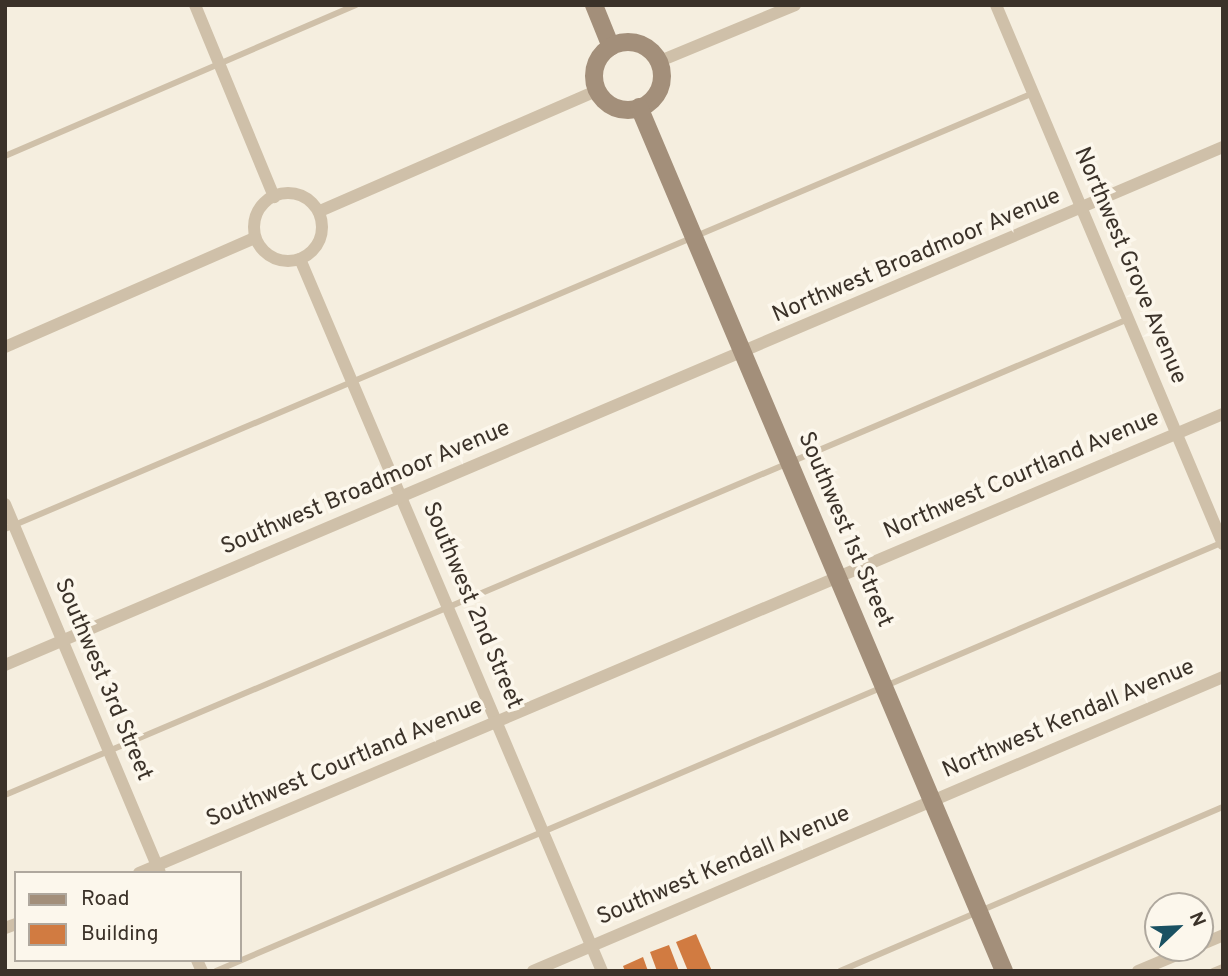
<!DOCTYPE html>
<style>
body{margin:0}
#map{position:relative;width:1228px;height:976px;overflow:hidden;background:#f5eedf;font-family:Overpass,sans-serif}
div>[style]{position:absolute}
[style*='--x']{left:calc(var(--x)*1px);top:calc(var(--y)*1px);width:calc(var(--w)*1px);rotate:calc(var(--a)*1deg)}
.building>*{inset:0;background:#d17b41}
.lane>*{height:6px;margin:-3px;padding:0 3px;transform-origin:3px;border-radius:3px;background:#cfc0a9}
.street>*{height:12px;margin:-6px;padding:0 6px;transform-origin:6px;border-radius:6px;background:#cfc0a9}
.street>.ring{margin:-6px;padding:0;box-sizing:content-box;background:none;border:12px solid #cfc0a9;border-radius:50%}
.secondary>*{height:18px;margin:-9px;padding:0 9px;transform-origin:9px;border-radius:9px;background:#a38f7a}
.secondary>.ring{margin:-9px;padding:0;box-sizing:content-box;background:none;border:18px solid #a38f7a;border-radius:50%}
span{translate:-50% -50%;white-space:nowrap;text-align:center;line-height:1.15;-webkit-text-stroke:7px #fcf7ec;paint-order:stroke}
.street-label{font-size:23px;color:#3b3229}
.frame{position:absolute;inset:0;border:7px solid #3b3229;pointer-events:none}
.legend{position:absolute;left:14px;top:871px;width:228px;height:91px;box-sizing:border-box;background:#fcf7ec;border:2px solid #afa89e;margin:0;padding:9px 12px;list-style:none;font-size:21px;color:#3b3229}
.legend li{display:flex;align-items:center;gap:14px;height:35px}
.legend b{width:35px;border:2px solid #afa89e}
.north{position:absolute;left:1144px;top:892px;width:70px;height:70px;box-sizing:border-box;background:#fcf7ec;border:2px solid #afa89e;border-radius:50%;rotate:67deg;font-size:19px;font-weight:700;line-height:28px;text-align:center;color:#3b3229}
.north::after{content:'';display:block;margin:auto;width:24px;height:32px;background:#1a5162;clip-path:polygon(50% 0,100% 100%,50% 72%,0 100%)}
</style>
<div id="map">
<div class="building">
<div style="clip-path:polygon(696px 934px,712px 971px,688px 971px,676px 942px)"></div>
<div style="clip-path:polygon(669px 945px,679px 971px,657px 971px,650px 952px)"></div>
<div style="clip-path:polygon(643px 957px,648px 971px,625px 971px,623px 966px)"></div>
</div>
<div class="lane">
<div style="--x:5;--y:156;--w:382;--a:-23.3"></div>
<div style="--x:5;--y:529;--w:1117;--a:-22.98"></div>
<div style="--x:5;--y:795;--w:1220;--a:-22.97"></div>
<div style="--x:216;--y:971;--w:1095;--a:-23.07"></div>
<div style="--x:840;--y:971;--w:417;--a:-23.2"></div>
<div style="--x:1213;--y:971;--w:11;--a:-22"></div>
</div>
<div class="street">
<div style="--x:195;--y:5;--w:208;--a:67.6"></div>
<div style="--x:996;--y:5;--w:585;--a:67.16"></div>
<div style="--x:660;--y:61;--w:146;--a:-22.5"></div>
<div class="ring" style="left:254px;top:193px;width:56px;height:56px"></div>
<div style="--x:320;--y:211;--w:301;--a:-23.5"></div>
<div style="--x:300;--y:259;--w:773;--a:67.02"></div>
<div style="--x:5;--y:347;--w:272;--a:-23.6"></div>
<div style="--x:5;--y:504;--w:399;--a:67.2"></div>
<div style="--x:5;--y:665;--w:1324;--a:-23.04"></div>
<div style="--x:139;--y:873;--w:1177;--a:-22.95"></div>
<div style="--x:5;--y:928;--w:12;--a:-20"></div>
<div style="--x:1200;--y:945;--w:25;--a:-23"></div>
<div style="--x:197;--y:960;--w:12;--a:66"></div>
<div style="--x:533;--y:971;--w:750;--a:-23.08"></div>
<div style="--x:1138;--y:971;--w:60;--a:-22.7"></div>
</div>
<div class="secondary">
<div style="--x:594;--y:5;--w:45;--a:68"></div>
<div class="ring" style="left:594px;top:42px;width:50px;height:50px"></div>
<div style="--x:639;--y:107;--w:938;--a:67.1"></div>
</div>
<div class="street-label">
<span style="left:917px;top:257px;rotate:-23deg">Northwest Broadmoor Avenue</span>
<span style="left:1129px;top:266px;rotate:67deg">Northwest Grove Avenue</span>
<span style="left:1022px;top:476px;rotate:-23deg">Northwest Courtland Avenue</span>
<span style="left:366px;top:489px;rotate:-23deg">Southwest Broadmoor Avenue</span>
<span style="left:844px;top:530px;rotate:67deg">Southwest 1st Street</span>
<span style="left:471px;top:606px;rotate:67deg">Southwest 2nd Street</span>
<span style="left:102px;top:680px;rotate:67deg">Southwest 3rd Street</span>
<span style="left:1069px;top:720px;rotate:-23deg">Northwest Kendall Avenue</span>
<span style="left:345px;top:764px;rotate:-23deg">Southwest Courtland Avenue</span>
<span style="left:724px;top:867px;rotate:-23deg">Southwest Kendall Avenue</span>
</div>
<div class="frame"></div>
<ul class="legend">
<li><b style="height:9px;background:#a38f7a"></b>Road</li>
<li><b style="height:19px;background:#d17b41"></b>Building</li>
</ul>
<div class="north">N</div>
</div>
